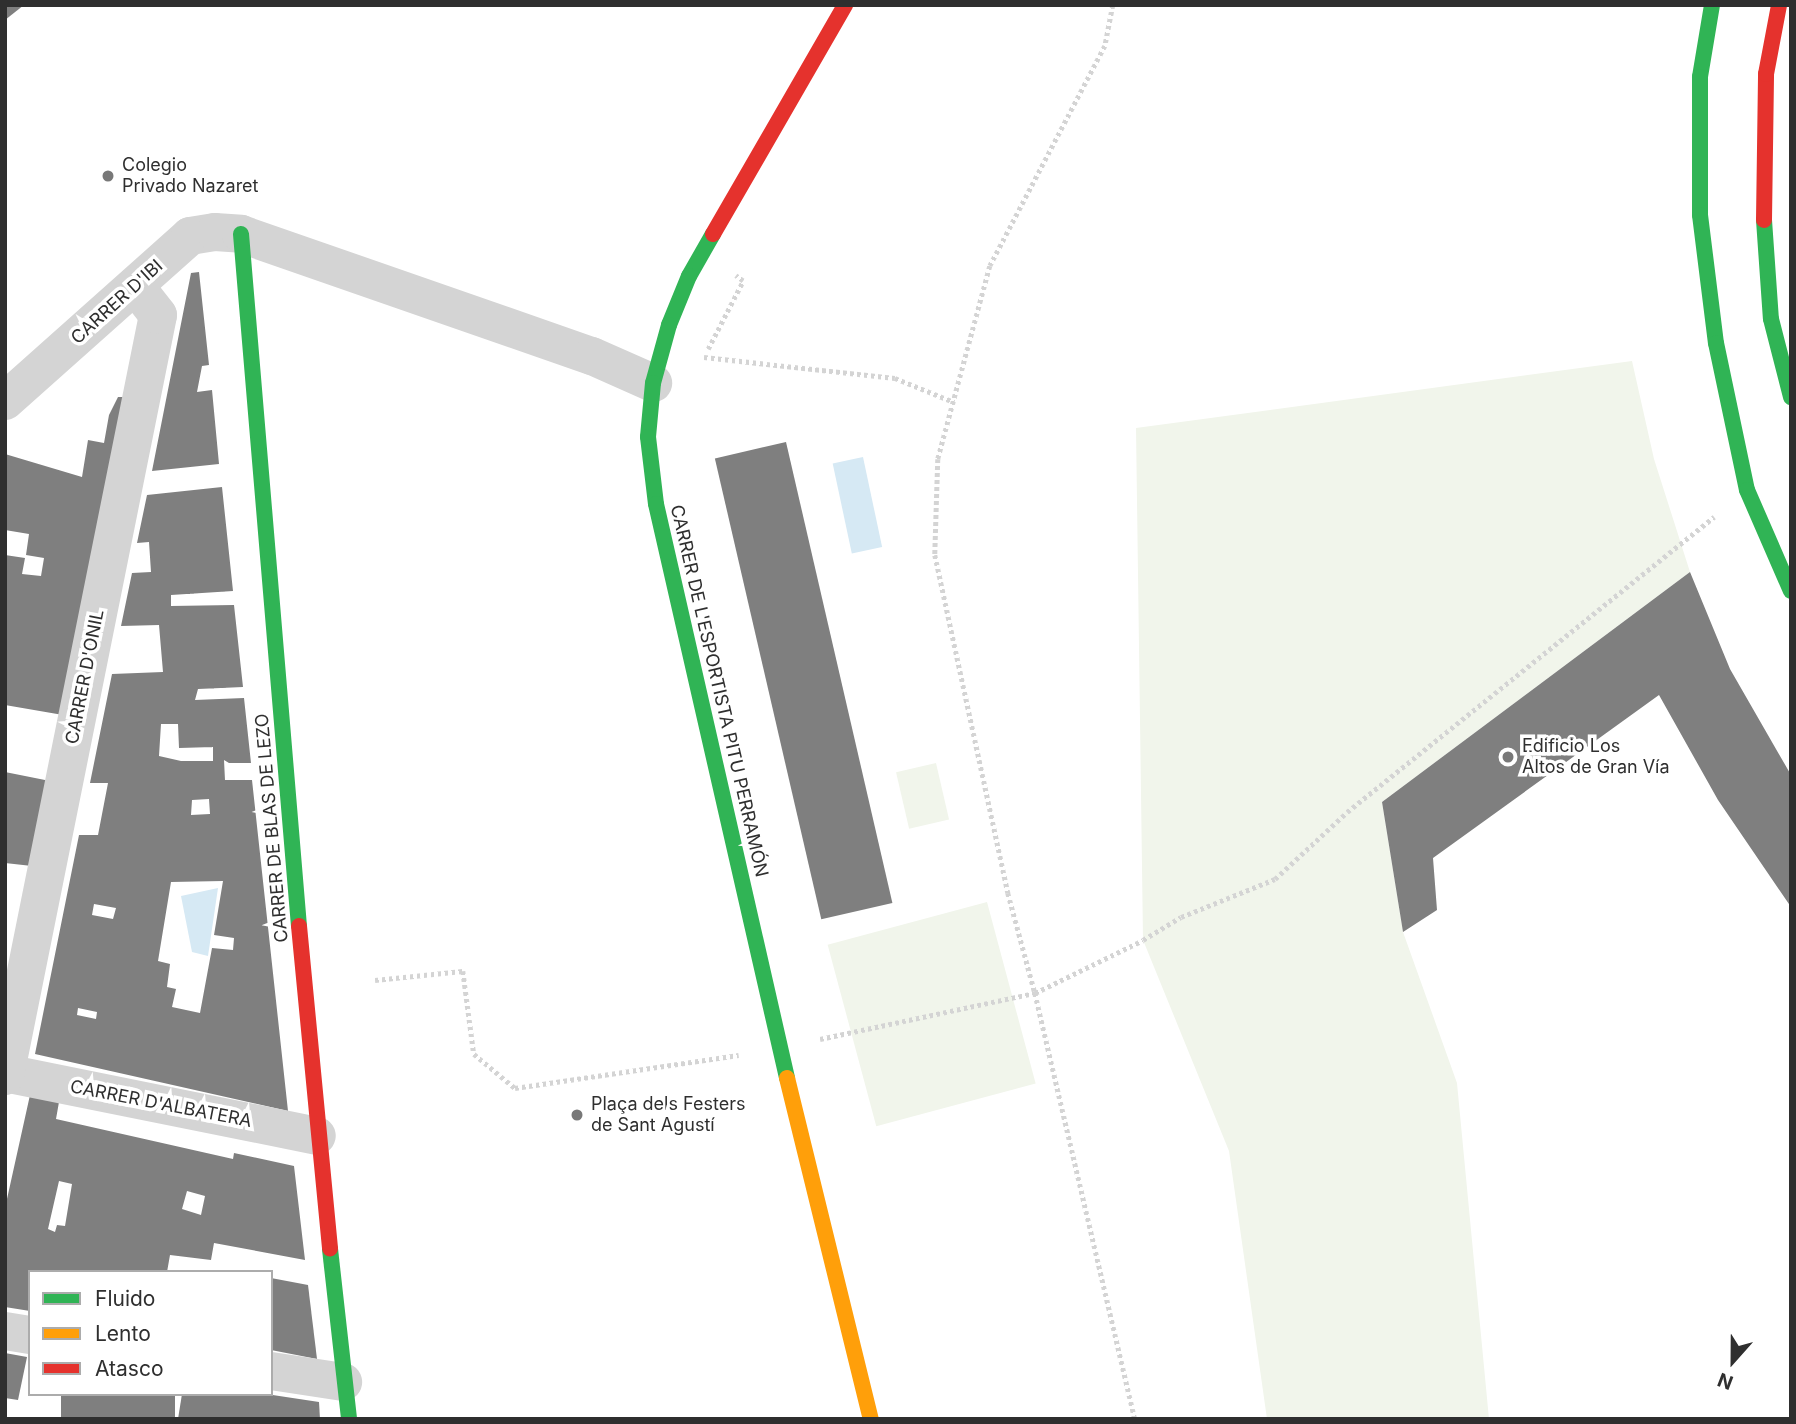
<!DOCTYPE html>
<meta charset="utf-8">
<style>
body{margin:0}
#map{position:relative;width:1796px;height:1424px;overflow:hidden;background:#fff;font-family:Inter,sans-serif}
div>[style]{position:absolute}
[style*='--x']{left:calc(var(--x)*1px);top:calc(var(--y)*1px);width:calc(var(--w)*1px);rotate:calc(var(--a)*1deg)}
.green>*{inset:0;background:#f1f5eb;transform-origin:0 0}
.water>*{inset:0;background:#d6e9f4;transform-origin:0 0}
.building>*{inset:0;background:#7f7f7f;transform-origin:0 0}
.path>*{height:4.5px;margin-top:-2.25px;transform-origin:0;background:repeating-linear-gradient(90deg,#d4d4d4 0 3.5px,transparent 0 7px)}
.street>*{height:38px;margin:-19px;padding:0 19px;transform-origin:19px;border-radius:19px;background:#d4d4d4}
.fast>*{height:16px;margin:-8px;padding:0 8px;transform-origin:8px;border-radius:8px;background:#30b455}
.slow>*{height:16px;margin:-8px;padding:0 8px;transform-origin:8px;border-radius:8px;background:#ff9f0a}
.jam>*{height:16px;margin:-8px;padding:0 8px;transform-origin:8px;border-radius:8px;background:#e5322d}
.dots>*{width:19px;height:19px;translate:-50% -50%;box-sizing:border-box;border:4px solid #fff;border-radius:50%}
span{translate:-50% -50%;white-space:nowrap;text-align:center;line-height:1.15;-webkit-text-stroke:7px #fff;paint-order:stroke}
.poi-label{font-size:18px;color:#2f2f2f}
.left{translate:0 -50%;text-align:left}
.street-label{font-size:18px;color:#2f2f2f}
.frame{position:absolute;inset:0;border:7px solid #2f2f2f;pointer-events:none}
.legend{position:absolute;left:28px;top:1270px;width:245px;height:126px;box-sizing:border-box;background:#fff;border:2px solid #acacac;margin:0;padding:9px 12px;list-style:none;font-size:21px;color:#2f2f2f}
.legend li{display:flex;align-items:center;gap:14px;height:35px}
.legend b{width:35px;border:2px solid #acacac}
.north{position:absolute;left:1698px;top:1326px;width:70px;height:70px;-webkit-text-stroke:5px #fff;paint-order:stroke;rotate:201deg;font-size:19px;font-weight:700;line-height:28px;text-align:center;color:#2f2f2f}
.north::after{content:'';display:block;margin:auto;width:24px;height:32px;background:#2f2f2f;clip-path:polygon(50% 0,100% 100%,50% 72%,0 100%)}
</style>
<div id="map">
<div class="green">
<div style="clip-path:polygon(1632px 361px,1654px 459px,1690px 572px,1382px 802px,1403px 932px,1457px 1083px,1489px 1419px,1267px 1419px,1229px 1151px,1143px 940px,1136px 428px)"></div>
<div style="left:936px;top:763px;width:58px;height:41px;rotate:77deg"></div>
<div style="left:987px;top:902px;width:188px;height:165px;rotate:75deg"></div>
</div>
<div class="water">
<div style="left:863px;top:457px;width:92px;height:31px;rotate:78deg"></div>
<div style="clip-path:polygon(218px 888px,208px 956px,192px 952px,181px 896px)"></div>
</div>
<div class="building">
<div style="clip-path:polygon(5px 5px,24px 5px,5px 20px)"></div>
<div style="clip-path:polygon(199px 272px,209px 365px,202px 366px,197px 392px,212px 390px,219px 464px,152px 471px,191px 273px)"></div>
<div style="clip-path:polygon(118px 397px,126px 397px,63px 715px,5px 705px,5px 555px,25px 558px,22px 574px,41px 576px,44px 558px,26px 555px,29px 534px,5px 530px,5px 454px,82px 477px,88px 440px,104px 443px,109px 415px)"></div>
<div style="left:786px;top:442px;width:473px;height:73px;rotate:77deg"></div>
<div style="clip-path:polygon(evenodd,222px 487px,233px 591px,171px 595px,171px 606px,234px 605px,243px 687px,198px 689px,195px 700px,244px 698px,251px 763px,229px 763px,224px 760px,225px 780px,252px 780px,288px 1111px,35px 1054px,79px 835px,98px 835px,108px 783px,90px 783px,112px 674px,163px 672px,159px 625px,121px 626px,132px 573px,151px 572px,149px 542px,137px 543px,147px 495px,222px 487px,161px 724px,178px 724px,179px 748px,213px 747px,213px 761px,181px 761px,159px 756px,161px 724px,222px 487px,209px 799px,210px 814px,191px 815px,192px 800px,209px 799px,222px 487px,223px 881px,214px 935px,234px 938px,233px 950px,212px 948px,200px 1013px,172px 1007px,176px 989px,167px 987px,170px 964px,158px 961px,171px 882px,223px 881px,222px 487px,94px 904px,116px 908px,113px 919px,92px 915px,94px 904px,222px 487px,78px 1008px,97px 1012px,96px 1019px,77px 1015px,78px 1008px)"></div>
<div style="clip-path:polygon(1690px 572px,1730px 669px,1791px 775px,1791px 907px,1718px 800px,1659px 695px,1433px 858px,1437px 910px,1403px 932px,1382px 802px)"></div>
<div style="clip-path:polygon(5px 772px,50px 781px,32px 866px,5px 863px)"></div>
<div style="clip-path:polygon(evenodd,30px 1095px,59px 1102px,56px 1119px,233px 1159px,234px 1153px,294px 1166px,305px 1260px,214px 1243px,211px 1260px,170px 1255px,167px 1272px,30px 1272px,30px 1311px,5px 1307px,5px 1208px,30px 1095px,59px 1181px,72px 1184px,65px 1226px,57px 1225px,55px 1232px,48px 1229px,59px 1181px,30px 1095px,187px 1191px,205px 1196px,201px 1215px,182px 1209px,187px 1191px)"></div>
<div style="clip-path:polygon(271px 1278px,308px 1285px,317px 1359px,271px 1350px)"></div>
<div style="clip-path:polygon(5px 1353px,27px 1357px,18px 1400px,5px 1398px)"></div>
<div style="left:61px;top:1394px;width:114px;height:25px"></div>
<div style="clip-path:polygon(182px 1394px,266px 1394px,319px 1402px,320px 1419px,178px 1419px)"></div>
</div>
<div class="path">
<div style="--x:1113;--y:5;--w:42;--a:101"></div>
<div style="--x:1105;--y:46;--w:248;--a:117.6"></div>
<div style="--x:990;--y:266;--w:200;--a:105.1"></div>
<div style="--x:938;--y:459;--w:96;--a:91.8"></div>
<div style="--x:935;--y:555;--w:346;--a:77.8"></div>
<div style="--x:1008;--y:893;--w:104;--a:74.9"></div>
<div style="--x:1035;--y:993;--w:438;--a:76.8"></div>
<div style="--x:708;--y:349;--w:76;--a:-62.8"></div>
<div style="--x:743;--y:281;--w:9;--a:-144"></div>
<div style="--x:704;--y:357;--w:192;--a:6.3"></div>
<div style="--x:895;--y:378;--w:64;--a:22.1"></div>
<div style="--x:375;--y:980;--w:88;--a:-5.8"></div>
<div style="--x:463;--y:971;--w:84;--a:82.5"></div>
<div style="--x:474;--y:1054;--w:53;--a:39.7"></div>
<div style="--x:515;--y:1088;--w:226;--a:-8.4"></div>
<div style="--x:820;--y:1039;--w:220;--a:-12.1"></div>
<div style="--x:1035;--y:993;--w:120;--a:-26.1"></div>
<div style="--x:1143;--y:940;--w:44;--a:-31.2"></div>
<div style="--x:1181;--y:917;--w:101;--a:-22"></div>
<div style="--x:1275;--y:879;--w:98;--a:-42.9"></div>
<div style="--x:1347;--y:812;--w:471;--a:-38.8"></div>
</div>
<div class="street">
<div style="--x:5;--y:401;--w:248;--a:-41.7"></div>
<div style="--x:190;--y:236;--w:25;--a:-9"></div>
<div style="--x:215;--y:232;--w:26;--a:4"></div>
<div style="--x:241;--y:234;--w:372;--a:19.2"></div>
<div style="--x:592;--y:356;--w:67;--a:23.9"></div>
<div style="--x:5;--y:1073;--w:318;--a:11.4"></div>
<div style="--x:5;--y:1076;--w:776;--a:-78.63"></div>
<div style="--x:158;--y:315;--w:37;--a:-128"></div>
<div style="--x:5;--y:1331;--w:25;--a:9"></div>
<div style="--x:271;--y:1371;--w:73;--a:8.7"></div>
</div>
<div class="fast">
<div style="--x:1712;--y:5;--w:73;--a:99.5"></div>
<div style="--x:1700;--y:77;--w:138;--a:90"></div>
<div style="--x:1700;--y:215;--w:129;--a:82.9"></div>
<div style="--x:1716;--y:343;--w:150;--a:78.1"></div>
<div style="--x:1747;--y:490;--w:110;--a:66.5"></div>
<div style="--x:1764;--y:220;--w:99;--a:86"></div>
<div style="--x:1771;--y:319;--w:81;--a:75.6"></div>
<div style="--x:241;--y:234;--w:694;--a:85.21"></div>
<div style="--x:713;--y:234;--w:48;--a:119.7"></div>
<div style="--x:689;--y:276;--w:53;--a:112.2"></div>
<div style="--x:669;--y:325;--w:60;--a:105.4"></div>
<div style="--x:653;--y:383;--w:54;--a:95.3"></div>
<div style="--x:648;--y:437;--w:67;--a:83.2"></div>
<div style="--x:656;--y:504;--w:589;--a:77.14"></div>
<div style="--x:330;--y:1249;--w:171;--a:83.6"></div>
</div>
<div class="slow">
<div style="--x:787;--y:1078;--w:351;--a:76.2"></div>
</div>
<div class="jam">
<div style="--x:1764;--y:220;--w:146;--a:-89.2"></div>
<div style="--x:1766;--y:74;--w:70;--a:-79.3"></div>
<div style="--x:713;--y:234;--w:264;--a:-60"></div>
<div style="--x:299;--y:926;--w:324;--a:84.5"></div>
</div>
<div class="dots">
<div style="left:108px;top:176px;background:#787878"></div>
<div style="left:1508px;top:757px;background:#787878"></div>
<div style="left:577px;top:1115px;background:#787878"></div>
</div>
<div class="poi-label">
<span class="left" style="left:122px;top:176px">Colegio<br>Privado Nazaret</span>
<span class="left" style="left:1522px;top:757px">Edificio Los<br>Altos de Gran Vía</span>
<span class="left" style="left:591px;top:1115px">Plaça dels Festers<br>de Sant Agustí</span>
</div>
<div class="street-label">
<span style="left:117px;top:302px;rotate:-42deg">CARRER D'IBI</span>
<span style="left:85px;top:677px;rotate:-79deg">CARRER D'ONIL</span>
<span style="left:719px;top:691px;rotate:77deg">CARRER DE L'ESPORTISTA PITU PERRAMÓN</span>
<span style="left:272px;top:828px;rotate:-95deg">CARRER DE BLAS DE LEZO</span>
<span style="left:161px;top:1104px;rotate:11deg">CARRER D'ALBATERA</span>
</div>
<div class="frame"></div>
<ul class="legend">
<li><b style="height:9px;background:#30b455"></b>Fluido</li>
<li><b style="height:9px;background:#ff9f0a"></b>Lento</li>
<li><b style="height:9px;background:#e5322d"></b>Atasco</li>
</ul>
<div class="north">N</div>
</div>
